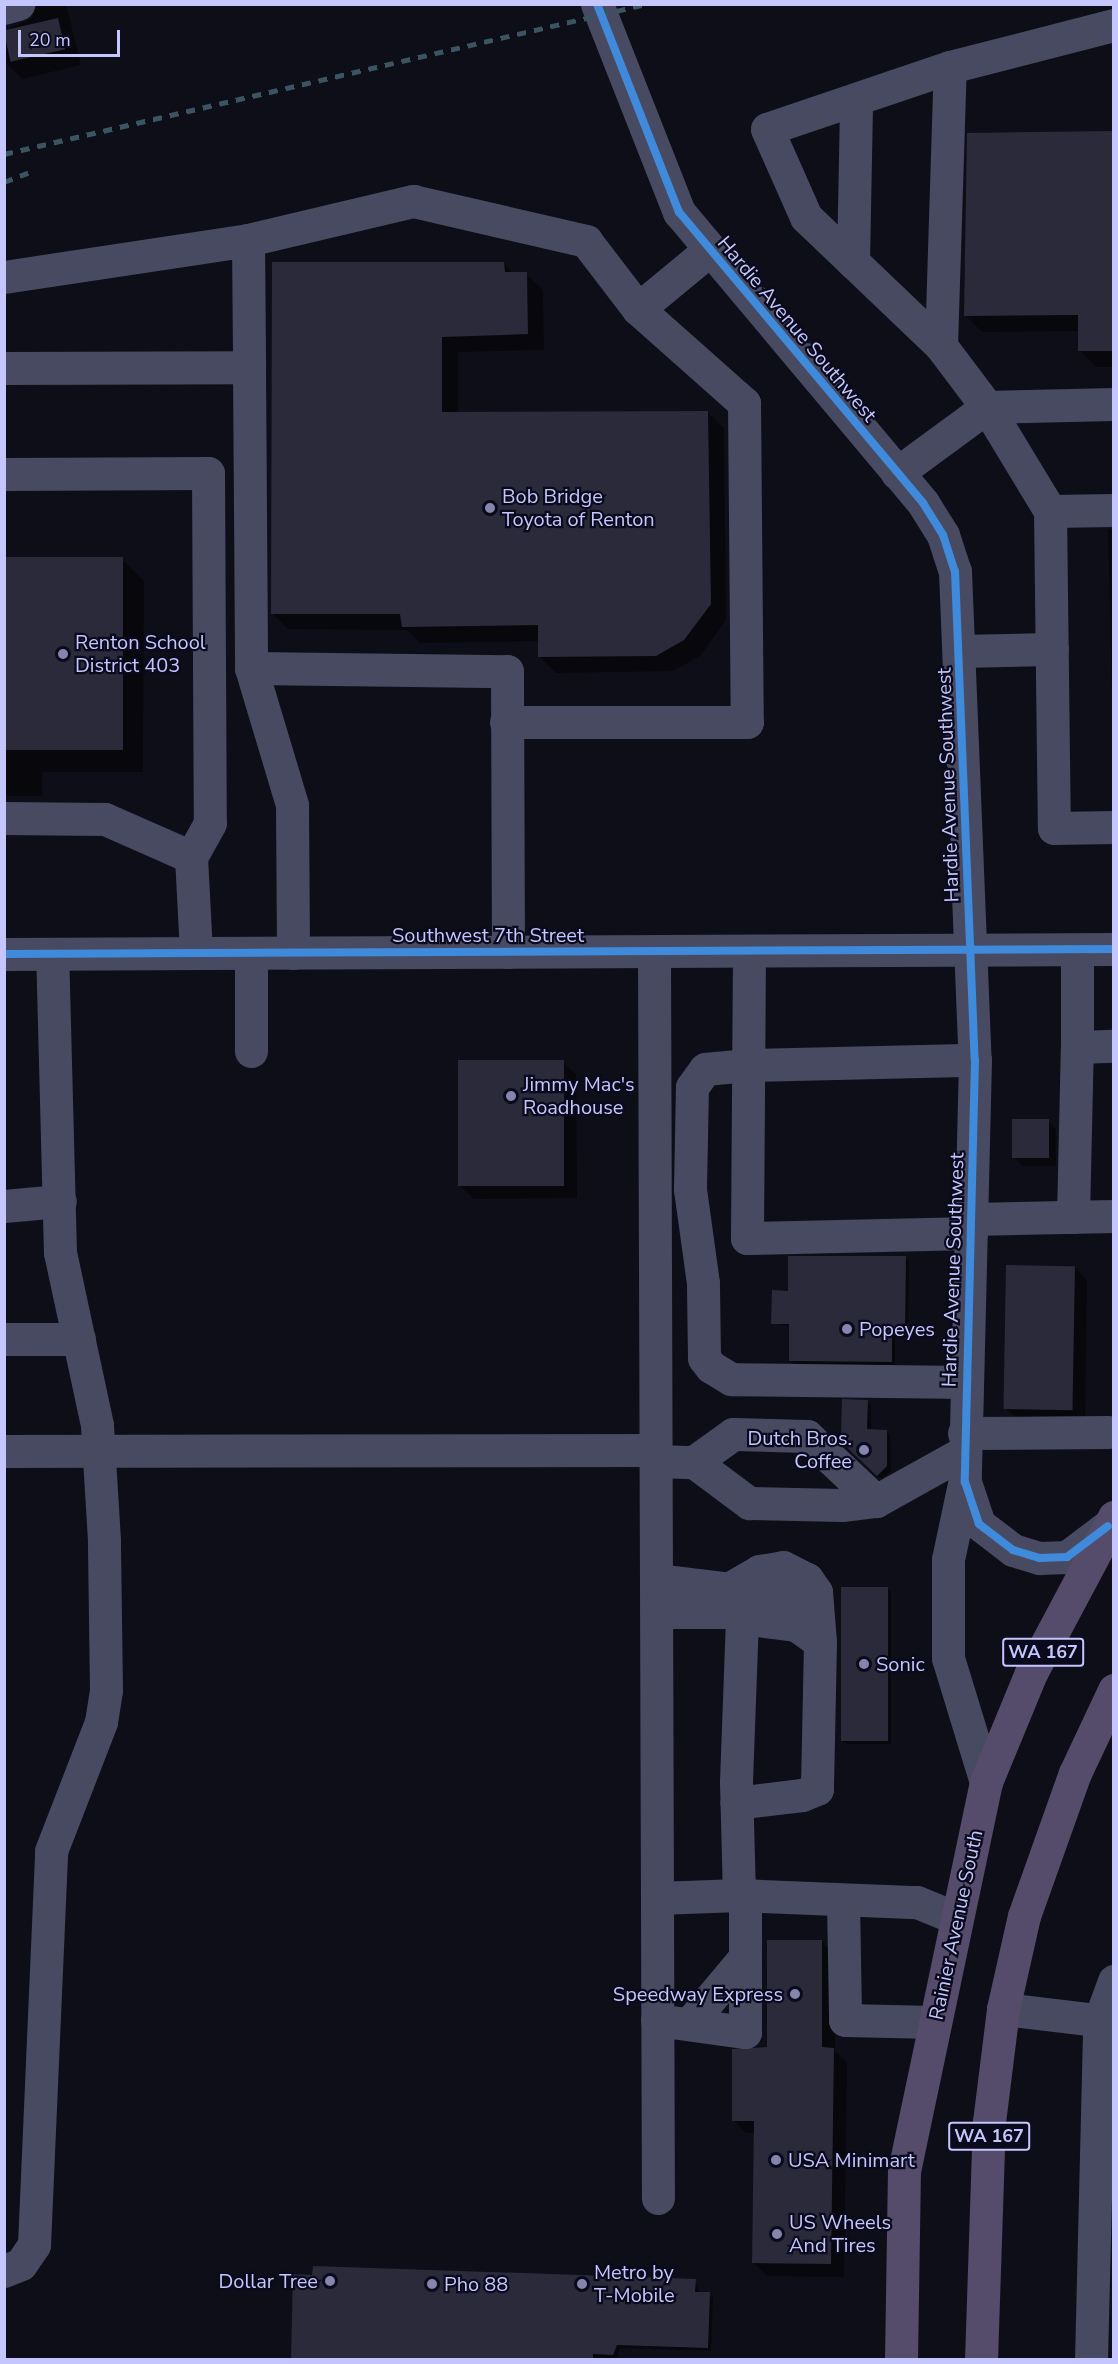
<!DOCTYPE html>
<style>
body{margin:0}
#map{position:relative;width:1118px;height:2364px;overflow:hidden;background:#0e0e18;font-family:"Nunito Sans",sans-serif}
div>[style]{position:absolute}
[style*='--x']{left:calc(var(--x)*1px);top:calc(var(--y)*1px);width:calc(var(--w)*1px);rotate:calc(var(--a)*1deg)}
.shadow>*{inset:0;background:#0007;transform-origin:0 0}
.building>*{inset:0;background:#2b2a3b;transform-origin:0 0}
.minor>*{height:33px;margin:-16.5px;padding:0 16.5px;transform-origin:16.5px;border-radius:16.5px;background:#484a62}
.major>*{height:33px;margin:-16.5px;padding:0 16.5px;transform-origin:16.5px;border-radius:16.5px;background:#554c6c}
.rail>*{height:4.5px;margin-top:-2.25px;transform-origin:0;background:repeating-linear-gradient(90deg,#3a5461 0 9px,transparent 0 17px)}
.cycleway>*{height:8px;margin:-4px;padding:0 4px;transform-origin:4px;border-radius:4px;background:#408adc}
.dots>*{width:16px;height:16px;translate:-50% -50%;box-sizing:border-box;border:3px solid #0b0a1c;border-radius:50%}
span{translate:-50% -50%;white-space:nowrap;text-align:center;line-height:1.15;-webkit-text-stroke:4.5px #0b0a1c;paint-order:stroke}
.shield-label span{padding:2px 4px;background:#0b0a1c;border:2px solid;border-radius:4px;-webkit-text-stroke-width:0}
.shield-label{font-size:18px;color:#c5c5ff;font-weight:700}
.street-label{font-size:20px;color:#c5c5ff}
.poi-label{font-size:20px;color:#c5c5ff}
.left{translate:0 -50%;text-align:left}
.right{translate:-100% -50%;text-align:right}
.frame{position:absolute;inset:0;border:6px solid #c5c5ff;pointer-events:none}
.scale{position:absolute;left:18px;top:30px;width:102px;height:27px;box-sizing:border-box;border:3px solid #c5c5ff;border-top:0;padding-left:8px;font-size:18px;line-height:21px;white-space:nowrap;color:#c5c5ff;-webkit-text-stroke:4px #0b0a1c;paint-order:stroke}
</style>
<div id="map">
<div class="shadow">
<div style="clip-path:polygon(36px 4px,66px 4px,81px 65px,22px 79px,6px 63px,4px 31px,32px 18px)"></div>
<div style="clip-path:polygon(1114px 133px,1114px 367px,1096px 367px,1080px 351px,1080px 331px,982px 332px,966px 316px,968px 135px)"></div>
<div style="clip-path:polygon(274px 263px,504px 264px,514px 274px,526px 274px,543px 290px,544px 350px,458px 352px,458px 413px,707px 412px,724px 428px,726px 620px,700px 656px,673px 671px,556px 673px,540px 657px,540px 641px,420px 643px,407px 630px,288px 629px,272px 613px)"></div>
<div style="clip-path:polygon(1114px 528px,1114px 779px,1108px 530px)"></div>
<div style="clip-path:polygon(4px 558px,122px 559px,144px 581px,143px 772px,42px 772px,42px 796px,9px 796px,4px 791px)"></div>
<div style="clip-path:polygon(563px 1062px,576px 1074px,577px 1198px,474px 1199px,461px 1187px)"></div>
<div style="clip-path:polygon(1048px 1121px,1056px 1129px,1056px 1166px,1022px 1166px,1014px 1157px)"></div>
<div style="clip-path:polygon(905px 1257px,909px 1261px,908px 1337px,895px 1337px,895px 1365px,794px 1364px,790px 1360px,791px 1327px,772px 1323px,789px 1292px)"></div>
<div style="clip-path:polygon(1074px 1267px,1087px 1280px,1085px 1421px,1019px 1421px,1006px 1408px)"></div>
<div style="clip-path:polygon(867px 1401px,871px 1405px,871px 1430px,886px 1431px,890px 1435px,891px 1471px,882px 1479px,840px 1439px)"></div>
<div style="clip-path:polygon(887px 1589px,891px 1592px,891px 1744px,846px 1744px,842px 1740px)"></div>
<div style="left:4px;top:1727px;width:2px;height:69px;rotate:27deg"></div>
<div style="clip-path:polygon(822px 1941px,835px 1955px,835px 2051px,847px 2062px,844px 2277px,767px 2276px,754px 2263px,755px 2133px,746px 2133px,733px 2120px)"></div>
<div style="clip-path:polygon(695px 2280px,699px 2293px,713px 2297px,711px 2351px,620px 2348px,617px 2359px,596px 2360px,292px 2360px)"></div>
</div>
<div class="building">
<div style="left:58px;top:18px;width:32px;height:56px;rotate:77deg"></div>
<div style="clip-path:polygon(1113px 131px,1113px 351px,1078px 351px,1078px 315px,964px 316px,967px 133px)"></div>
<div style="clip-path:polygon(272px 262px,504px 262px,505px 272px,527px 272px,528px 334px,442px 337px,442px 412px,708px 411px,711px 604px,684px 640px,656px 656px,538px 657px,538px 625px,402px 627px,400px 614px,271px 614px)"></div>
<div style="left:4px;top:557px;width:119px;height:193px"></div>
<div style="left:564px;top:1060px;width:126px;height:106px;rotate:90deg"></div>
<div style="left:1049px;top:1119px;width:39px;height:37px;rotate:90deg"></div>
<div style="clip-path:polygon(788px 1256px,906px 1256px,905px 1334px,892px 1334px,892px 1362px,789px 1361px,789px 1324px,771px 1324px,772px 1290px,788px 1291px)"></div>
<div style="left:1006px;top:1265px;width:69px;height:144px;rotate:1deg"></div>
<div style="clip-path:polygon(842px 1399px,868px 1400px,867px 1429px,887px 1430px,887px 1466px,877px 1476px,838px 1439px,841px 1436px)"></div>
<div style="left:841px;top:1587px;width:47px;height:154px"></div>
<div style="clip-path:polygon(767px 1940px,822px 1940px,822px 2047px,834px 2048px,831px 2264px,752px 2263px,754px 2121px,732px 2121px,732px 2049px,767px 2047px)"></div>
<div style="clip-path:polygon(313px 2266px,696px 2279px,695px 2292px,710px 2292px,708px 2348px,617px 2345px,613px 2355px,593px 2354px,593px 2360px,291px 2360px,293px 2274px,312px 2275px)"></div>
</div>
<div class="minor">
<div style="--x:597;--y:4;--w:224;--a:68.5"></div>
<div style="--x:679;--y:212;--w:380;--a:50"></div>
<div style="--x:923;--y:503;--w:38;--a:58"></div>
<div style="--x:943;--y:535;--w:38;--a:72"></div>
<div style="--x:955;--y:571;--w:489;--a:87.7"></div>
<div style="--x:975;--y:1060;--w:422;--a:91.4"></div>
<div style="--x:965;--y:1482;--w:44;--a:71.6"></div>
<div style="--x:979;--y:1524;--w:43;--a:37.4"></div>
<div style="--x:1013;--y:1550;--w:28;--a:17"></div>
<div style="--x:1040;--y:1558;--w:27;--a:-2"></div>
<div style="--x:1067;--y:1557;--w:51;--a:-37.1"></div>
<div style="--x:4;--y:8;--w:15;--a:-16"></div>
<div style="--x:950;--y:67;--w:193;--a:161.3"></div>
<div style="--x:767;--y:129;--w:96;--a:66.1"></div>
<div style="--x:806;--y:217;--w:187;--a:43.7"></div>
<div style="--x:941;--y:346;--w:76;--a:53"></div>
<div style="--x:987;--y:407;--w:127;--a:-1.4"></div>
<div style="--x:248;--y:240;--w:127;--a:89.5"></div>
<div style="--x:853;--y:262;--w:161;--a:-88.9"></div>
<div style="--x:4;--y:277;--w:247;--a:-8.6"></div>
<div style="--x:248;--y:240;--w:170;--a:-13.3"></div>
<div style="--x:413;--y:201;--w:178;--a:13"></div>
<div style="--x:586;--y:241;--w:86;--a:52.6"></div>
<div style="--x:638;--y:309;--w:142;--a:41.6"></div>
<div style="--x:744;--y:403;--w:319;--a:89.5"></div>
<div style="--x:747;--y:722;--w:241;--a:180"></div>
<div style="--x:638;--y:309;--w:91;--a:-39.6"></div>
<div style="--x:941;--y:346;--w:279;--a:-88.2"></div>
<div style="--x:950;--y:67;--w:169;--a:-14.4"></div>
<div style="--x:4;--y:368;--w:245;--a:-0.2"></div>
<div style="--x:249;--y:367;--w:301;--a:89.6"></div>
<div style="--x:251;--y:668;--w:143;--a:73.3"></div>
<div style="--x:292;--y:805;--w:148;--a:89.6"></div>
<div style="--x:897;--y:473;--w:112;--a:-36.3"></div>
<div style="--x:987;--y:407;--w:122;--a:58.8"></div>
<div style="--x:4;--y:474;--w:204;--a:-0.3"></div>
<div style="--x:208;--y:473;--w:350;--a:89.7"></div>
<div style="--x:210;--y:823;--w:39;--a:119"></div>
<div style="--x:191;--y:857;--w:94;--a:87"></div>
<div style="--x:1114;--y:510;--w:64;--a:179.1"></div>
<div style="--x:1050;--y:511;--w:317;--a:89.3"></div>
<div style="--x:1054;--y:828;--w:60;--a:-1"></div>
<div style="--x:960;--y:651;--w:92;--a:-1.2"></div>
<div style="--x:251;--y:668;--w:256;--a:0.7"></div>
<div style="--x:507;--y:671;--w:281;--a:89.8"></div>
<div style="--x:4;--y:818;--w:101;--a:0.6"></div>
<div style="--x:105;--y:819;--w:94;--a:23.8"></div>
<div style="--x:1077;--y:950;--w:97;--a:90"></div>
<div style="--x:654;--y:951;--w:1247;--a:89.82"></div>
<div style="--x:749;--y:951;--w:287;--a:90.4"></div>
<div style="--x:747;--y:1238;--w:224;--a:-1.3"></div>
<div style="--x:251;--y:953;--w:98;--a:90"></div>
<div style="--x:4;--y:954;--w:1110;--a:-0.26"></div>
<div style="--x:4;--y:1206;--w:56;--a:-5.1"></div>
<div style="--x:1073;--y:1217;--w:170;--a:-88.7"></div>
<div style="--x:1077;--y:1047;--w:37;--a:-2"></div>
<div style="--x:971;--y:1219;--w:143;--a:-1.2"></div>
<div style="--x:4;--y:1339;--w:75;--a:0"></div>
<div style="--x:966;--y:1382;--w:235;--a:-179.3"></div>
<div style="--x:731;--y:1379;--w:23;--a:-149"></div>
<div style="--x:711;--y:1367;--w:11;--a:-128"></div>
<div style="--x:704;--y:1358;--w:75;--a:-90.8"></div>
<div style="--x:703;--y:1283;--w:95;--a:-97.9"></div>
<div style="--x:690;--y:1189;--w:102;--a:-88.9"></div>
<div style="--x:692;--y:1087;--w:22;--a:-54"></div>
<div style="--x:705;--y:1069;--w:43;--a:-5.3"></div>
<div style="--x:748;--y:1065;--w:227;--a:-1.3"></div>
<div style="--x:964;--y:1433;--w:144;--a:-0.4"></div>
<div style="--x:4;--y:1451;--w:652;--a:-0.09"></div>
<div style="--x:656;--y:1461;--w:38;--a:2"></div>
<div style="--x:694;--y:1462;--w:69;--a:36.7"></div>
<div style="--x:749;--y:1503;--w:93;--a:1.2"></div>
<div style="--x:842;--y:1505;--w:34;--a:-7"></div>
<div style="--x:876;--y:1501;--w:101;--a:-29.1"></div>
<div style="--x:694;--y:1462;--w:48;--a:-35.7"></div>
<div style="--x:733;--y:1434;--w:74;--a:1.5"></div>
<div style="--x:807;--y:1436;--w:95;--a:43.3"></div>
<div style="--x:964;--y:1484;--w:77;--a:102"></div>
<div style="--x:948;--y:1559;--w:99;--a:90"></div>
<div style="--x:948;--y:1658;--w:130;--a:73"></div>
<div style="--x:656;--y:1580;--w:135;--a:6.8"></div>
<div style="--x:790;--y:1596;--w:28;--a:19"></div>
<div style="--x:730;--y:1588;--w:34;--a:-30"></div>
<div style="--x:759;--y:1571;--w:24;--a:-9"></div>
<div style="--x:783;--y:1567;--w:27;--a:27"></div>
<div style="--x:807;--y:1579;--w:16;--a:55"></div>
<div style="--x:816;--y:1592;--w:50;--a:85.4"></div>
<div style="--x:820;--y:1642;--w:147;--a:91.2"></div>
<div style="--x:817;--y:1789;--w:16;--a:158"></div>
<div style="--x:802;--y:1795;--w:66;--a:173.1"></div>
<div style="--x:734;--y:1598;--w:22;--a:68"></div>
<div style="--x:742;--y:1618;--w:54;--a:7.4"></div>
<div style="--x:796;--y:1625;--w:29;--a:35"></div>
<div style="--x:656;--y:1612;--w:75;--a:0"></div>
<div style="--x:731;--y:1612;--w:13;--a:29"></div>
<div style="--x:742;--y:1618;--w:164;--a:92.1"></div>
<div style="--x:736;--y:1782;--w:113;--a:88.5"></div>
<div style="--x:657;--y:1898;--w:82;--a:-2.1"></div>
<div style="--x:739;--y:1895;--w:178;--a:2.3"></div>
<div style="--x:917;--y:1902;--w:42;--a:22.3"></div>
<div style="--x:843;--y:1900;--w:120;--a:89"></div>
<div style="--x:845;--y:2020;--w:90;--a:1.3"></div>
<div style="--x:1003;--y:2009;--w:112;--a:6.7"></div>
<div style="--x:657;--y:2020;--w:89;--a:7.8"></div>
<div style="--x:745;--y:2032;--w:136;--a:-90"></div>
<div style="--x:689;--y:2024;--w:87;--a:-50.1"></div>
<div style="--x:4;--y:2271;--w:18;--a:-22"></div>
<div style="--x:21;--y:2264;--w:23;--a:-56"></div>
<div style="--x:34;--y:2245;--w:394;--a:-87.5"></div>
<div style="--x:51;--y:1851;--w:138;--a:-68.8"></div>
<div style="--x:101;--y:1722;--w:32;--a:-81"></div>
<div style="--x:106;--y:1690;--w:150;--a:-90.8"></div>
<div style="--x:104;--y:1540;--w:115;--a:-93.5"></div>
<div style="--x:97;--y:1425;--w:176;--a:-102.1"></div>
<div style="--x:60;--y:1253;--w:299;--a:-91.5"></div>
<div style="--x:1091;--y:2360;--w:338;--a:-88.6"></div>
<div style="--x:1099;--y:2022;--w:44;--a:-69.9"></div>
</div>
<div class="major">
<div style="--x:901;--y:2360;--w:189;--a:-89.1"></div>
<div style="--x:904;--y:2171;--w:398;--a:-78.1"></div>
<div style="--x:986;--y:1782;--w:118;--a:-67.6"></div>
<div style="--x:1031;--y:1673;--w:177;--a:-62"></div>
<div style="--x:981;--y:2360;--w:238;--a:-88.1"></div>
<div style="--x:989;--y:2122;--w:114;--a:-82.9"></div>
<div style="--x:1003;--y:2009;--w:95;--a:-77.3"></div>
<div style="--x:1024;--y:1916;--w:152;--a:-70.4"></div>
<div style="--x:1075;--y:1773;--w:92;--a:-64.8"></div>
</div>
<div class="rail">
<div style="--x:4;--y:154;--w:659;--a:-13.15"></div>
<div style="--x:4;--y:182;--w:26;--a:-21"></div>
</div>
<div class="cycleway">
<div style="--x:597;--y:4;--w:224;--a:68.5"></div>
<div style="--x:679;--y:212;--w:380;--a:50"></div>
<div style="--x:923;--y:503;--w:38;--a:58"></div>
<div style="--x:943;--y:535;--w:38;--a:72"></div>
<div style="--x:955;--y:571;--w:489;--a:87.7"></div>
<div style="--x:975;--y:1060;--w:422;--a:91.4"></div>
<div style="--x:965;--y:1482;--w:44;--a:71.6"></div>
<div style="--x:979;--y:1524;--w:43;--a:37.4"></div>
<div style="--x:1013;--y:1550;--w:28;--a:17"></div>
<div style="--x:1040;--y:1558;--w:27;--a:-2"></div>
<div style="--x:1067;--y:1557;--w:51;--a:-37.1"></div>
<div style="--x:4;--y:954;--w:1110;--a:-0.26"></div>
</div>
<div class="dots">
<div style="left:490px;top:508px;background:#8585ae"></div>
<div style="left:63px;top:654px;background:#8585ae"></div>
<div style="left:511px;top:1096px;background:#8585ae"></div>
<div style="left:847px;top:1329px;background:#8585ae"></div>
<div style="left:864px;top:1450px;background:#8585ae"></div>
<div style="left:864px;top:1664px;background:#8585ae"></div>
<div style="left:795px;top:1994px;background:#8585ae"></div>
<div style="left:776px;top:2160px;background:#8585ae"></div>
<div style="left:777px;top:2234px;background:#8585ae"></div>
<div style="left:330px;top:2281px;background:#8585ae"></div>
<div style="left:432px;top:2284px;background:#8585ae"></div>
<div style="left:582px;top:2284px;background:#8585ae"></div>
</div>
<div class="shield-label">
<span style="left:1043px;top:1652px">WA 167</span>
<span style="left:989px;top:2136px">WA 167</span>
</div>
<div class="street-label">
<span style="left:797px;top:329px;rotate:50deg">Hardie Avenue Southwest</span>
<span style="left:948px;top:785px;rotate:-92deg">Hardie Avenue Southwest</span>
<span style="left:488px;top:935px">Southwest 7th Street</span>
<span style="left:953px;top:1270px;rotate:-88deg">Hardie Avenue Southwest</span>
<span style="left:956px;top:1925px;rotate:-78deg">Rainier Avenue South</span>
</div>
<div class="poi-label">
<span class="left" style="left:502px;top:508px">Bob Bridge<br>Toyota of Renton</span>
<span class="left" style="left:75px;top:654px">Renton School<br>District 403</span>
<span class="left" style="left:523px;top:1096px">Jimmy Mac's<br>Roadhouse</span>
<span class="left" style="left:859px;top:1329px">Popeyes</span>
<span class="right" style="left:852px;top:1450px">Dutch Bros.<br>Coffee</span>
<span class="left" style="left:876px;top:1664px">Sonic</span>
<span class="right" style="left:783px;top:1994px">Speedway Express</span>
<span class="left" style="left:788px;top:2160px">USA Minimart</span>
<span class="left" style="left:789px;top:2234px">US Wheels<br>And Tires</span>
<span class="left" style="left:594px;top:2284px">Metro by<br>T-Mobile</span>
<span class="right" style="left:318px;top:2281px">Dollar Tree</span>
<span class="left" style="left:444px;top:2284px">Pho 88</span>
</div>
<div class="frame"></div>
<div class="scale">20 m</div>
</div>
